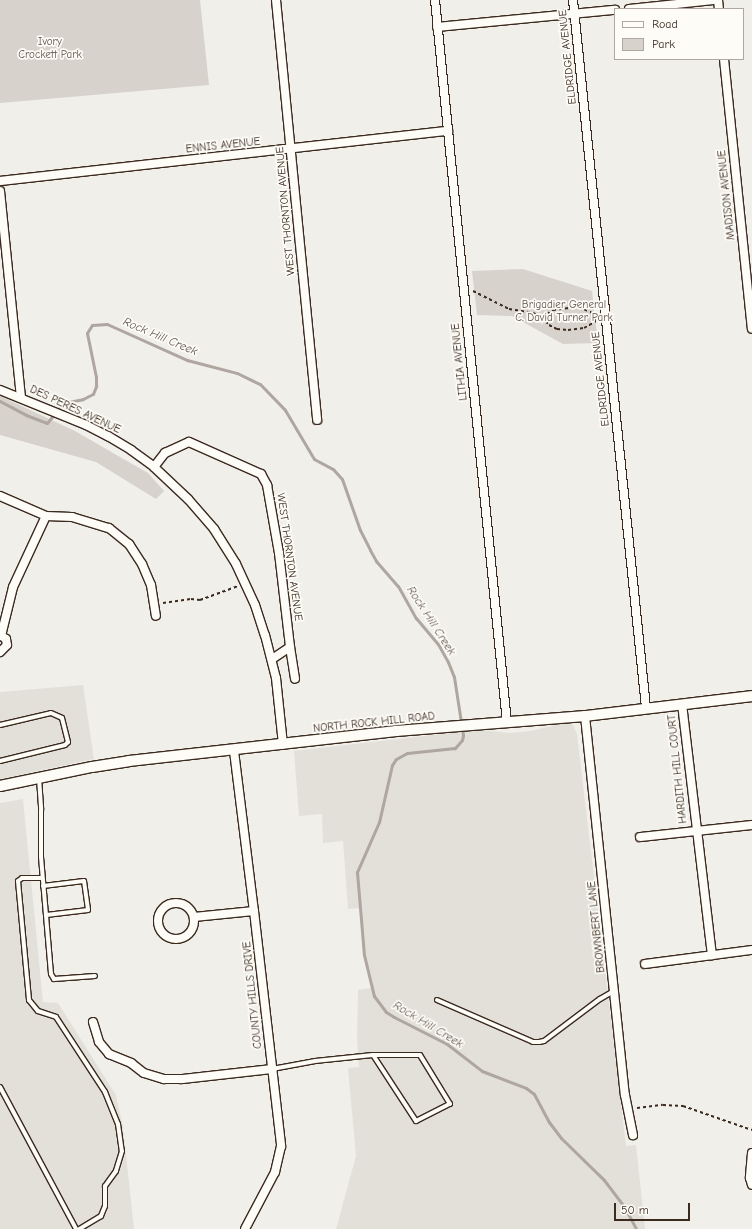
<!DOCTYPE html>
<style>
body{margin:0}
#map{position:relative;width:752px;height:1229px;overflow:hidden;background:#f1efea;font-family:"Comic Neue",sans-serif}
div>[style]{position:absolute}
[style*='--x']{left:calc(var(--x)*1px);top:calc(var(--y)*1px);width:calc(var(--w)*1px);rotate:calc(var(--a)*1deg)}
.built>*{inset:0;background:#e3e0da}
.green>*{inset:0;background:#d7d2cc}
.stream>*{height:3px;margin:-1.5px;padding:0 1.5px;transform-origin:1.5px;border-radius:1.5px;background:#aea69f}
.path>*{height:2px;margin-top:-1px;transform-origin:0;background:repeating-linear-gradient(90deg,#3b2a1e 0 3px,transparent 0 6px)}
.roads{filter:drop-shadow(1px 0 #3b2a1e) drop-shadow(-1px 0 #3b2a1e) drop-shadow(0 1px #3b2a1e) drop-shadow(0 -1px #3b2a1e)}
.service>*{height:4px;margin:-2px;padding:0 2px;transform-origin:2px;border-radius:2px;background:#fdfcf7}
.minor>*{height:8px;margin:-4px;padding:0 4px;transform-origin:4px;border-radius:4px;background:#fdfcf7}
.minor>.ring{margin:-4px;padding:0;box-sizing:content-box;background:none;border:8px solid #fdfcf7;border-radius:50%}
.tertiary>*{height:10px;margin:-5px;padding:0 5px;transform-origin:5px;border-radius:5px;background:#fdfcf7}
span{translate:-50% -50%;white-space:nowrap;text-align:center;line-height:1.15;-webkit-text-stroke:3.5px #fdfcf7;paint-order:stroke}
.park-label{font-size:11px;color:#62544a}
.street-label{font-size:11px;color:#3b2a1e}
.water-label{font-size:12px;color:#63554b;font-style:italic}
.legend{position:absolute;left:614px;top:8px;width:130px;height:52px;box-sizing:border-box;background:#fdfcf7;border:1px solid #afa8a0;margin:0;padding:5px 7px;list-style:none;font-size:12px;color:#3b2a1e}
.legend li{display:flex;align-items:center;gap:8px;height:20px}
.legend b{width:20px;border:1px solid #afa8a0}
.scale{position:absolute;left:614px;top:1203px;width:76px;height:18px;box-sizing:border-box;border:2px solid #3b2a1e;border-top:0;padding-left:5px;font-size:12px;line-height:14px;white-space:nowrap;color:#3b2a1e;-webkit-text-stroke:3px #fdfcf7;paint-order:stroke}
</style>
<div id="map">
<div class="built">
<div style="clip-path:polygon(83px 685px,94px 759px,0 779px,0 692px)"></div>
<div style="clip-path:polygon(564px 723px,573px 725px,577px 734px,626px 1146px,636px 1145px,645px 1229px,336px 1229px,356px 1156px,348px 1068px,359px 1067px,357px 1037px,358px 990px,371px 988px,363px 943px,361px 908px,348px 909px,343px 841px,323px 843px,322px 814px,299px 816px,294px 751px,468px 731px,482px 730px,509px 733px,531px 731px)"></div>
<div style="clip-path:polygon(23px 799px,43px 1002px,58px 1003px,116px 1095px,123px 1127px,134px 1229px,0 1229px,0 803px)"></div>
</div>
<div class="green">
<div style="clip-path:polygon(0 0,200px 0,209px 85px,0 103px)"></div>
<div style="clip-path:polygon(523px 269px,592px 291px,598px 343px,563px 344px,512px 316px,477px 315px,472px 271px)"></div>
<div style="clip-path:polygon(0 396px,75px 431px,120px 457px,148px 473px,164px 491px,156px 499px,96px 462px,0 435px)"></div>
</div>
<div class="stream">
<div style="--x:0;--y:401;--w:30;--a:28"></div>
<div style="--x:26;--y:415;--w:22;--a:21"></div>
<div style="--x:47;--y:423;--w:26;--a:-51"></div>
<div style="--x:63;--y:403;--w:20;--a:-11"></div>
<div style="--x:83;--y:399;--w:11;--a:-27"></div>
<div style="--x:93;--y:394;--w:9;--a:-69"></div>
<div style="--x:96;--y:386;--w:9;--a:-90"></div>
<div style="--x:96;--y:377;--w:45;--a:-101.6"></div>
<div style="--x:87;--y:333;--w:9;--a:-58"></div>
<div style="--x:92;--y:325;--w:15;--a:-4"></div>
<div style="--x:107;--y:324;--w:88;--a:24.2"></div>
<div style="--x:187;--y:360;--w:52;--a:14.6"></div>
<div style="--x:237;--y:373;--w:25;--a:26"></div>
<div style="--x:260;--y:384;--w:36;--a:46"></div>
<div style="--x:285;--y:410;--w:57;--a:59.4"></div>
<div style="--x:314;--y:459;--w:21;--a:28"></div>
<div style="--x:333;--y:469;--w:13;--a:48"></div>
<div style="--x:342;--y:479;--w:54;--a:70.6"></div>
<div style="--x:360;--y:530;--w:22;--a:63"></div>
<div style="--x:370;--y:550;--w:13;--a:61"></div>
<div style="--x:376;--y:561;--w:33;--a:49"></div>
<div style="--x:398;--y:586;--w:37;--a:61"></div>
<div style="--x:416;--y:618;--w:34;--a:50"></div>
<div style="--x:438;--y:644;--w:21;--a:61"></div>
<div style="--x:448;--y:662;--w:16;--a:68"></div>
<div style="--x:454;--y:677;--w:59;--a:81.2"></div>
<div style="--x:463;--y:735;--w:5;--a:101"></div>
<div style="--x:462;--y:740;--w:11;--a:131"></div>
<div style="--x:455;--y:748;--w:48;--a:174.1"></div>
<div style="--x:407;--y:753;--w:13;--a:151"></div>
<div style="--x:396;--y:759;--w:7;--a:124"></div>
<div style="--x:392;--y:765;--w:58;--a:102.8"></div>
<div style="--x:379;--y:822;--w:55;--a:113.7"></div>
<div style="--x:357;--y:872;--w:83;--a:85.2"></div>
<div style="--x:364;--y:955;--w:42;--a:76.3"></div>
<div style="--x:374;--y:996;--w:20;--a:53"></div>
<div style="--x:386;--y:1012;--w:9;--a:32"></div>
<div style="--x:394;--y:1017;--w:59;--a:27"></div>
<div style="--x:447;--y:1044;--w:44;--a:37.6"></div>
<div style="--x:482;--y:1071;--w:47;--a:21.1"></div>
<div style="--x:526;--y:1088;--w:10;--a:37"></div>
<div style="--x:534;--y:1094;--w:32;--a:62"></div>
<div style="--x:549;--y:1122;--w:20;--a:53"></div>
<div style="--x:561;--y:1138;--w:60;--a:44.3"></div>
<div style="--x:604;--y:1180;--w:35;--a:53"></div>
<div style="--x:625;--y:1208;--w:24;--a:62"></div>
</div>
<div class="path">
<div style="--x:473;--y:291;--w:40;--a:26.6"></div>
<div style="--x:509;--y:309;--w:24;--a:9"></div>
<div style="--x:533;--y:313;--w:10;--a:24"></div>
<div style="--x:542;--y:317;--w:13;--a:-32"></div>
<div style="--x:553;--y:310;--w:26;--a:-7"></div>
<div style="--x:579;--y:307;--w:20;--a:24"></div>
<div style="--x:542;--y:317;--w:11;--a:49"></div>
<div style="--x:549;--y:325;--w:9;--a:27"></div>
<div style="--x:557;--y:329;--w:11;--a:5"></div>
<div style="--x:568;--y:330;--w:16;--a:-7"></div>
<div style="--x:584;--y:328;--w:13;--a:-29"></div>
<div style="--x:595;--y:322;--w:7;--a:-90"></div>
<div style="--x:163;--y:603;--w:28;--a:-8"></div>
<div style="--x:191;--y:599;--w:9;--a:6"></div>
<div style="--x:200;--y:600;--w:40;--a:-20.2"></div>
<div style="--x:637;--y:1108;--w:26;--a:-7"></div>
<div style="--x:663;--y:1105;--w:20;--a:3"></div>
<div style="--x:683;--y:1106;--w:73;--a:19.2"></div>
</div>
<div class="roads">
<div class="service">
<div style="--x:0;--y:725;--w:52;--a:-13.2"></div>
<div style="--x:51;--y:713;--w:12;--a:24"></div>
<div style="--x:62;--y:718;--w:25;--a:76"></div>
<div style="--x:68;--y:742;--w:4;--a:135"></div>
<div style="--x:65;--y:745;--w:67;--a:166.2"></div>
<div style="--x:39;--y:778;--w:32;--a:86"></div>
<div style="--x:41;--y:810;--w:47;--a:90"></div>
<div style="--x:41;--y:857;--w:117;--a:85.1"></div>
<div style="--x:51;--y:974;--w:6;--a:59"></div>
<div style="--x:54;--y:979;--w:41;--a:-4.2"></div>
<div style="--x:42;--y:878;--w:20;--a:180"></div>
<div style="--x:22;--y:878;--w:5;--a:143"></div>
<div style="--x:18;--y:881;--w:120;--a:84.7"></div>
<div style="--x:29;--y:1000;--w:14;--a:51"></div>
<div style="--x:38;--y:1011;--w:19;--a:18"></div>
<div style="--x:56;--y:1017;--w:90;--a:56.8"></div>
<div style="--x:105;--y:1092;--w:35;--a:68"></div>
<div style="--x:118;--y:1124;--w:27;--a:82"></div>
<div style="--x:122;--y:1151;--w:21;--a:107"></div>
<div style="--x:116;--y:1171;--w:19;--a:126"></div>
<div style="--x:105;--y:1186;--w:20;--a:90"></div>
<div style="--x:105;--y:1206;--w:11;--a:112"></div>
<div style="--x:101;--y:1216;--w:26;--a:149"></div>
<div style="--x:43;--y:886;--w:41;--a:-7"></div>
<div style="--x:84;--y:881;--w:29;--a:82"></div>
<div style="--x:88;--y:910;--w:42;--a:173.2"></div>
<div style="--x:437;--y:1000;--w:105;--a:23.6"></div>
<div style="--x:533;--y:1042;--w:6;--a:0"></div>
<div style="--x:539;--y:1042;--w:5;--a:-11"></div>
<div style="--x:544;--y:1041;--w:70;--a:-36.9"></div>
<div style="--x:600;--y:999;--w:16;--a:-30"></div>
<div style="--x:272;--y:1069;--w:44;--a:-10.5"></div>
<div style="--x:315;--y:1061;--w:58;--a:-5.9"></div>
<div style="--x:373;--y:1055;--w:79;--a:56.9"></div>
<div style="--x:416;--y:1121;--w:38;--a:-27"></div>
<div style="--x:450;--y:1104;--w:57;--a:-121.5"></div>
<div style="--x:420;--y:1055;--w:47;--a:180"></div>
<div style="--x:0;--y:1087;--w:161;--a:61.8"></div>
</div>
<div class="minor">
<div style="--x:276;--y:0;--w:422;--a:84.4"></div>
<div style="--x:435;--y:0;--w:726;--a:84.31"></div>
<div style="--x:573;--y:0;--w:712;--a:84.11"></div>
<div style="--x:718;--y:0;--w:9;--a:84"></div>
<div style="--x:629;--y:9;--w:85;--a:-6"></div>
<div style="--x:437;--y:27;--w:179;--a:-5.5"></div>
<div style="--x:724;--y:59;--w:271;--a:84.1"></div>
<div style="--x:0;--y:181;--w:451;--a:-6.4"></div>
<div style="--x:0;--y:191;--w:208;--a:84.2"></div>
<div style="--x:0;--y:390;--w:93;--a:22.1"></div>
<div style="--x:86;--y:425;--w:25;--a:27"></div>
<div style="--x:108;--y:436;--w:27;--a:31"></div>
<div style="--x:131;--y:450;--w:29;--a:36"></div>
<div style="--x:154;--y:467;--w:47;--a:43.3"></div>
<div style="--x:188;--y:499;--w:40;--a:49"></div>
<div style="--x:214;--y:529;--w:41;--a:57.8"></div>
<div style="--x:236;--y:564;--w:45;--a:65.1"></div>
<div style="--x:255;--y:605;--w:32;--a:72"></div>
<div style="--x:265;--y:635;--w:44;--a:75.7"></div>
<div style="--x:276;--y:678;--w:67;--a:84"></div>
<div style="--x:154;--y:467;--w:18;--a:-52"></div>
<div style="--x:165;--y:453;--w:26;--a:-25"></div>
<div style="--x:189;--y:442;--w:79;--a:24"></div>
<div style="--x:261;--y:474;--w:13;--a:61"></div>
<div style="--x:267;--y:485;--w:69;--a:80"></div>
<div style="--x:279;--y:553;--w:95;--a:83.3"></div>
<div style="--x:290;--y:647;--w:22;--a:146"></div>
<div style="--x:0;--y:496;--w:50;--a:23.5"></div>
<div style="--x:46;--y:516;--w:26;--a:2"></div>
<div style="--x:72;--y:517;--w:39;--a:17"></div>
<div style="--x:109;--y:528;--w:26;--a:39"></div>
<div style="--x:129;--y:544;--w:24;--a:57"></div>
<div style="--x:142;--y:564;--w:23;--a:67"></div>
<div style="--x:151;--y:585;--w:31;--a:81"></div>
<div style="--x:0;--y:635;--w:7;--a:34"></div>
<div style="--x:6;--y:639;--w:6;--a:81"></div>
<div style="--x:7;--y:645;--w:10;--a:135"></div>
<div style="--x:1;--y:636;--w:50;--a:-76.2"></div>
<div style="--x:13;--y:587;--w:78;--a:-65.1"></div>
<div style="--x:290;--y:647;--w:32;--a:81"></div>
<div style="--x:682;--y:704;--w:253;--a:83.2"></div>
<div style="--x:585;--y:716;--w:381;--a:84"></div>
<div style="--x:625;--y:1095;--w:41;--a:78.7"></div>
<div style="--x:234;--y:751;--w:161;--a:82.9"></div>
<div style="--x:254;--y:911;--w:237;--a:83.4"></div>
<div style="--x:281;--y:1146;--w:27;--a:103"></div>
<div style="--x:275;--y:1172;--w:64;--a:117.8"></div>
<div style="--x:640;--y:837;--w:113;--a:-6.1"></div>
<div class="ring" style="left:158px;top:903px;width:28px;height:28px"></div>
<div style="--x:194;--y:917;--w:60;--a:-5.7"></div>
<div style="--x:645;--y:964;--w:108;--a:-7.5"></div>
<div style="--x:93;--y:1022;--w:21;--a:73"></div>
<div style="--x:99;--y:1042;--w:16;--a:50"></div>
<div style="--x:109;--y:1054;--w:24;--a:22"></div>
<div style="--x:131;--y:1063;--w:16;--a:38"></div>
<div style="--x:144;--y:1073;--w:21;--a:17"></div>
<div style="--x:164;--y:1079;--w:18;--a:0"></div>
<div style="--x:182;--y:1079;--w:91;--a:-6.3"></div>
<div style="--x:752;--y:1153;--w:25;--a:95"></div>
<div style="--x:750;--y:1178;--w:7;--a:74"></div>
</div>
<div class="tertiary">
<div style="--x:0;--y:786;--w:94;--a:-11.7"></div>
<div style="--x:92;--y:767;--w:37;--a:-9"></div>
<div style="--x:129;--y:761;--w:269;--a:-6.4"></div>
<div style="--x:396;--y:731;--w:190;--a:-4.5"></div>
<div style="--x:585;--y:716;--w:168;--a:-6.8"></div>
</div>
</div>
<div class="park-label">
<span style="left:50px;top:49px">Ivory<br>Crockett Park</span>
<span style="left:564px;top:312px">Brigadier General<br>C. David Turner Park</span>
</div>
<div class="street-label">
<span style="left:568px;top:57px;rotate:-96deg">ELDRIDGE AVENUE</span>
<span style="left:223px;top:146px;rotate:-6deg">ENNIS AVENUE</span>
<span style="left:727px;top:195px;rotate:-96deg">MADISON AVENUE</span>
<span style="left:286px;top:211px;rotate:-95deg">WEST THORNTON AVENUE</span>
<span style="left:460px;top:362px;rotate:-96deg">LITHIA AVENUE</span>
<span style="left:601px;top:379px;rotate:-96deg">ELDRIDGE AVENUE</span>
<span style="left:75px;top:410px;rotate:25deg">DES PERES AVENUE</span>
<span style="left:289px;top:557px;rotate:82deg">WEST THORNTON AVENUE</span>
<span style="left:374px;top:723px;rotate:-6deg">NORTH ROCK HILL ROAD</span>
<span style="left:678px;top:769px;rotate:-96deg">HARDITH HILL COURT</span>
<span style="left:597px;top:927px;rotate:-96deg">BROWNBERT LANE</span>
<span style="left:253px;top:995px;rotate:-96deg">COUNTY HILLS DRIVE</span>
</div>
<div class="water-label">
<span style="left:160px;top:337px;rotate:23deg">Rock Hill Creek</span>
<span style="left:431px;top:621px;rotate:57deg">Rock Hill Creek</span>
<span style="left:428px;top:1025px;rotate:31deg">Rock Hill Creek</span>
</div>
<ul class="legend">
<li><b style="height:5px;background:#fdfcf7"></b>Road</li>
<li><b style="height:11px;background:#d7d2cc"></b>Park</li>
</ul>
<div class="scale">50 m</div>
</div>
